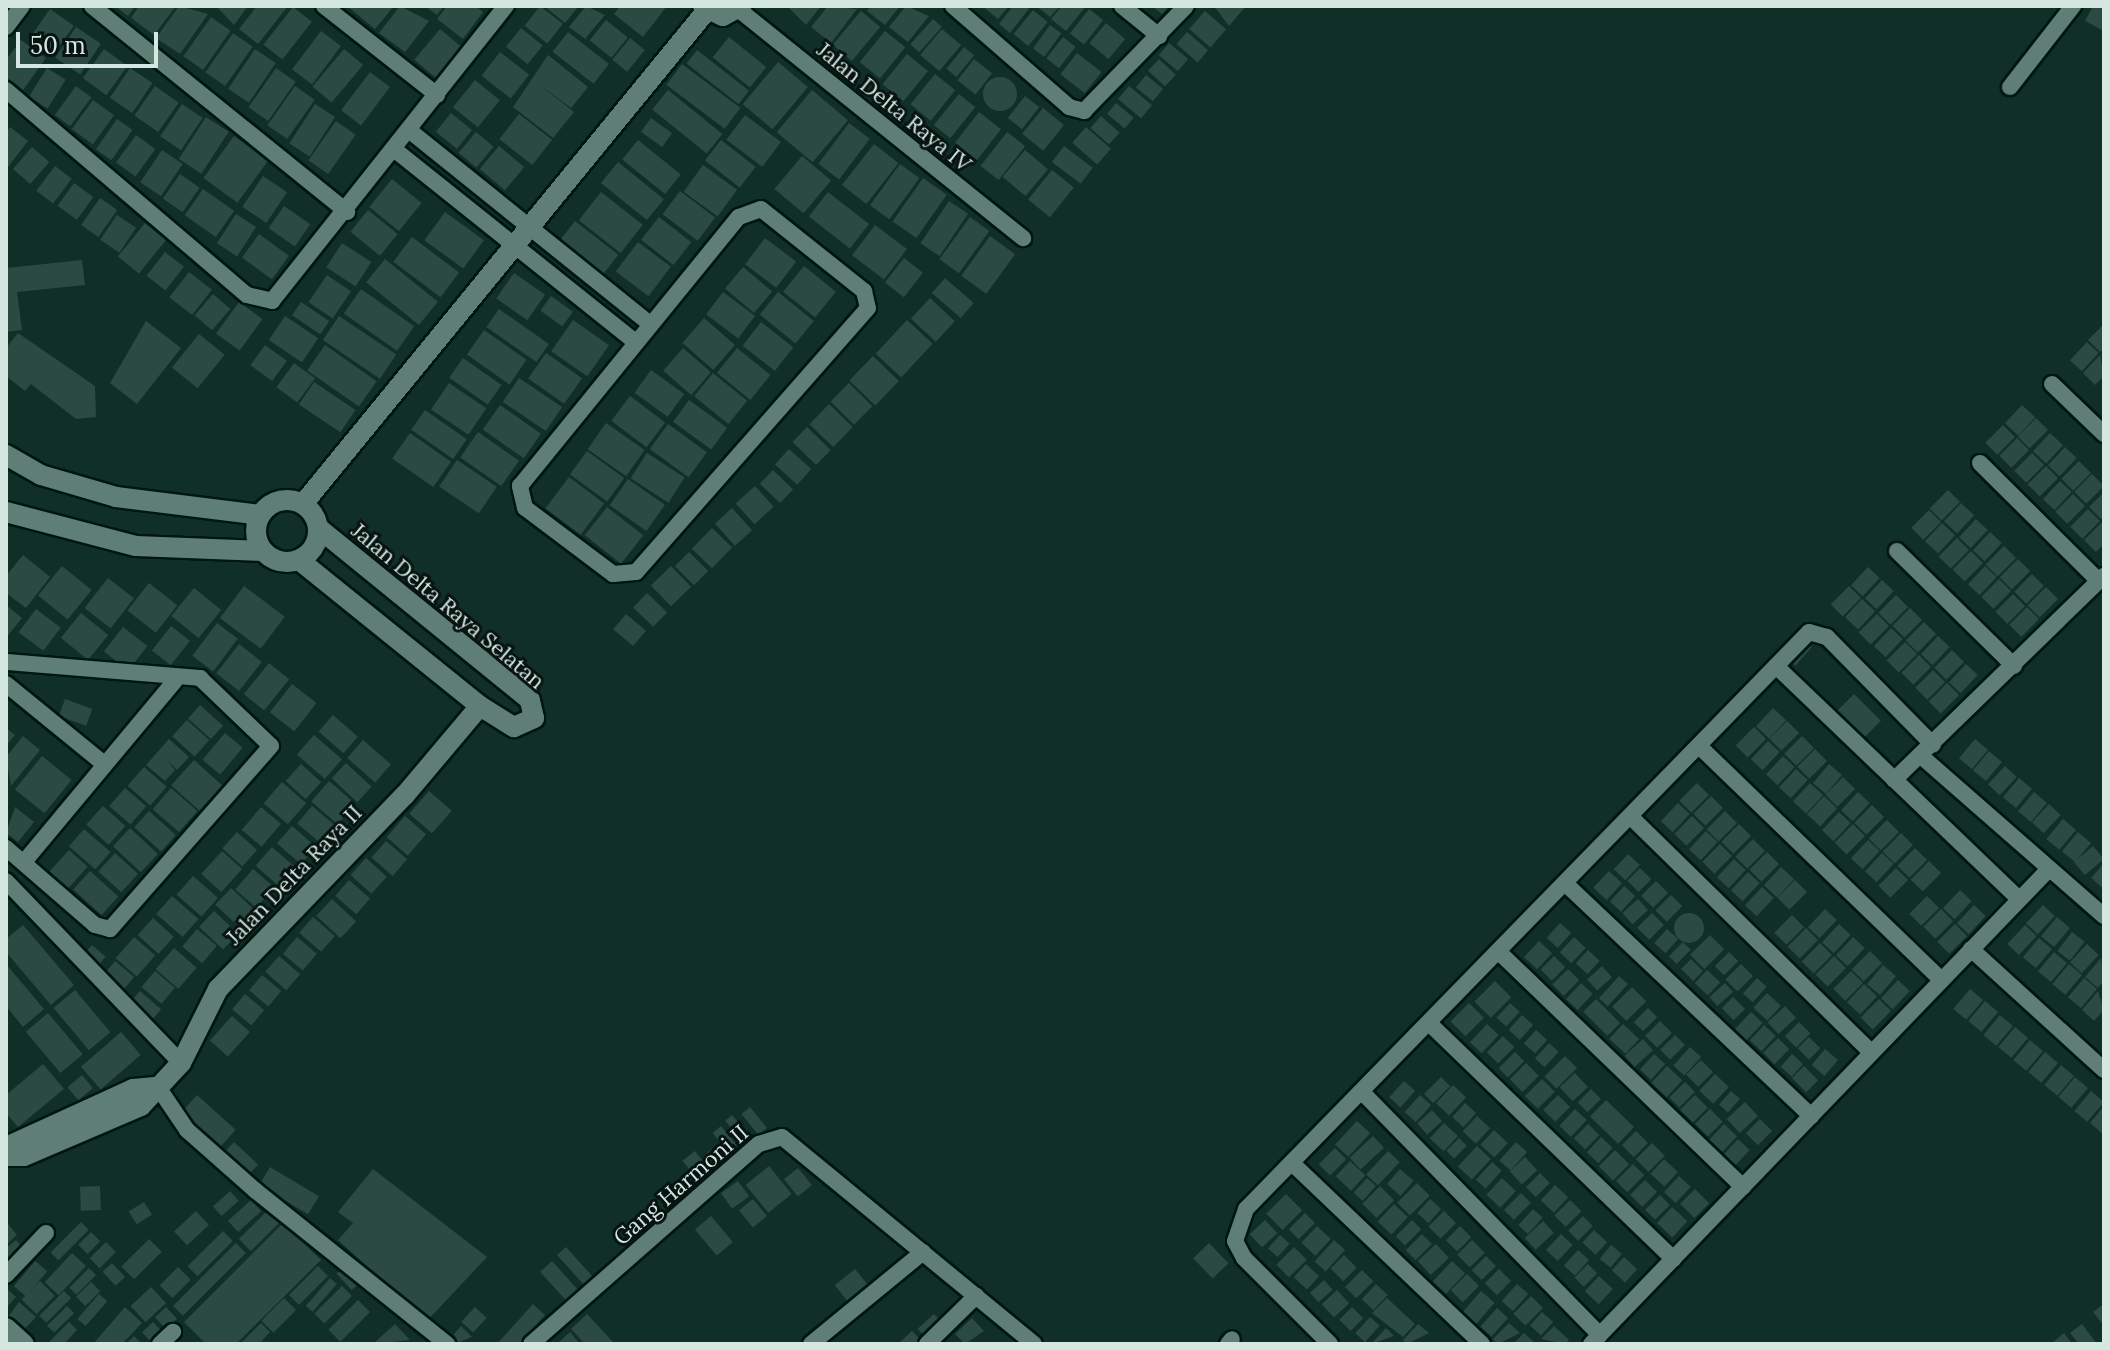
<!DOCTYPE html>
<style>
body{margin:0}
#map{position:relative;width:2110px;height:1350px;overflow:hidden;background:#102f27;font-family:Lora,serif}
div>[style]{position:absolute}
[style*='--x']{left:calc(var(--x)*1px);top:calc(var(--y)*1px);width:calc(var(--w)*1px);rotate:calc(var(--a)*1deg)}
.building>*{inset:0;background:#2b4a42;transform-origin:0 0}
.round{border-radius:50%}
.roads{filter:drop-shadow(2px 0 #001610) drop-shadow(-2px 0 #001610) drop-shadow(0 2px #001610) drop-shadow(0 -2px #001610)}
.minor>*{height:16px;margin:-8px;padding:0 8px;transform-origin:8px;border-radius:8px;background:#5f7f76}
.tertiary>*{height:20px;margin:-10px;padding:0 10px;transform-origin:10px;border-radius:10px;background:#5f7f76}
.tertiary>.ring{margin:-10px;padding:0;box-sizing:content-box;background:none;border:20px solid #5f7f76;border-radius:50%}
span{translate:-50% -50%;white-space:nowrap;text-align:center;line-height:1.15;-webkit-text-stroke:6px #071411;paint-order:stroke}
.street-label{font-size:22px;color:#d5e7e1}
.frame{position:absolute;inset:0;border:8px solid #d5e7e1;pointer-events:none}
.scale{position:absolute;left:16px;top:32px;width:142px;height:36px;box-sizing:border-box;border:4px solid #d5e7e1;border-top:0;padding-left:10px;font-size:24px;line-height:28px;white-space:nowrap;color:#d5e7e1;-webkit-text-stroke:6px #071411;paint-order:stroke}
</style>
<div id="map">
<div class="building">
<div style="clip-path:polygon(115px 6px,135px 6px,128px 16px)"></div>
<div style="clip-path:polygon(139px 6px,176px 6px,154px 35px,131px 18px)"></div>
<div style="clip-path:polygon(179px 6px,208px 14px,180px 54px,156px 38px)"></div>
<div style="clip-path:polygon(216px 6px,248px 6px,234px 25px)"></div>
<div style="clip-path:polygon(257px 6px,288px 6px,258px 44px,239px 29px)"></div>
<div style="clip-path:polygon(347px 6px,394px 6px,375px 29px)"></div>
<div style="clip-path:polygon(400px 6px,429px 21px,405px 52px,379px 33px)"></div>
<div style="clip-path:polygon(425px 6px,444px 6px,437px 15px)"></div>
<div style="clip-path:polygon(447px 6px,476px 6px,483px 12px,463px 39px,437px 19px)"></div>
<div style="left:540px;top:6px;width:29px;height:25px;rotate:38deg"></div>
<div style="clip-path:polygon(544px 6px,579px 6px,565px 23px)"></div>
<div style="clip-path:polygon(586px 6px,605px 15px,585px 39px,569px 27px)"></div>
<div style="clip-path:polygon(620px 6px,667px 6px,643px 37px,614px 14px)"></div>
<div style="clip-path:polygon(787px 6px,821px 6px,806px 25px)"></div>
<div style="clip-path:polygon(828px 6px,857px 9px,831px 43px,811px 27px)"></div>
<div style="clip-path:polygon(871px 6px,900px 6px,885px 25px,867px 11px)"></div>
<div style="clip-path:polygon(906px 6px,929px 16px,908px 42px,889px 27px)"></div>
<div style="clip-path:polygon(982px 6px,1009px 6px,998px 19px)"></div>
<div style="clip-path:polygon(1013px 6px,1031px 6px,1010px 33px,999px 24px)"></div>
<div style="clip-path:polygon(1036px 6px,1060px 6px,1050px 17px)"></div>
<div style="clip-path:polygon(1062px 6px,1086px 6px,1066px 31px,1051px 19px)"></div>
<div style="clip-path:polygon(1152px 6px,1169px 6px,1162px 14px)"></div>
<div style="clip-path:polygon(1214px 6px,1246px 6px,1229px 26px)"></div>
<div style="clip-path:polygon(2093px 6px,2104px 9px,2104px 31px,2085px 21px)"></div>
<div style="left:293px;top:7px;width:24px;height:48px;rotate:38deg"></div>
<div style="left:50px;top:9px;width:29px;height:36px;rotate:35deg"></div>
<div style="left:1089px;top:9px;width:18px;height:31px;rotate:38deg"></div>
<div style="left:1033px;top:10px;width:19px;height:31px;rotate:39deg"></div>
<div style="left:861px;top:11px;width:25px;height:44px;rotate:40deg"></div>
<div style="left:1205px;top:11px;width:28px;height:24px;rotate:41deg"></div>
<div style="left:211px;top:17px;width:24px;height:48px;rotate:35deg"></div>
<div style="left:933px;top:19px;width:12px;height:34px;rotate:42deg"></div>
<div style="left:606px;top:20px;width:28px;height:26px;rotate:39deg"></div>
<div style="left:1106px;top:23px;width:25px;height:26px;rotate:40deg"></div>
<div style="left:1050px;top:25px;width:14px;height:29px;rotate:36deg"></div>
<div style="left:76px;top:27px;width:30px;height:37px;rotate:34deg"></div>
<div style="left:521px;top:28px;width:28px;height:24px;rotate:39deg"></div>
<div style="left:440px;top:29px;width:30px;height:40px;rotate:40deg"></div>
<div style="left:942px;top:29px;width:25px;height:34px;rotate:40deg"></div>
<div style="left:321px;top:31px;width:25px;height:48px;rotate:37deg"></div>
<div style="left:885px;top:31px;width:26px;height:40px;rotate:39deg"></div>
<div style="left:568px;top:32px;width:52px;height:25px;rotate:38deg"></div>
<div style="left:1187px;top:32px;width:28px;height:16px;rotate:41deg"></div>
<div style="left:233px;top:33px;width:24px;height:48px;rotate:35deg"></div>
<div style="left:729px;top:37px;width:48px;height:26px;rotate:39deg"></div>
<div style="left:1063px;top:37px;width:16px;height:27px;rotate:38deg"></div>
<div style="left:630px;top:38px;width:19px;height:28px;rotate:39deg"></div>
<div style="clip-path:polygon(21px 40px,46px 58px,23px 90px,6px 77px,6px 60px)"></div>
<div style="left:1169px;top:43px;width:25px;height:16px;rotate:40deg"></div>
<div style="left:964px;top:47px;width:13px;height:28px;rotate:39deg"></div>
<div style="left:104px;top:49px;width:29px;height:36px;rotate:36deg"></div>
<div style="left:255px;top:49px;width:25px;height:48px;rotate:34deg"></div>
<div style="left:344px;top:49px;width:25px;height:49px;rotate:40deg"></div>
<div style="left:697px;top:50px;width:66px;height:17px;rotate:38deg"></div>
<div style="left:500px;top:52px;width:37px;height:30px;rotate:38deg"></div>
<div style="left:1077px;top:53px;width:31px;height:27px;rotate:38deg"></div>
<div style="left:907px;top:54px;width:27px;height:39px;rotate:39deg"></div>
<div style="clip-path:polygon(548px 55px,588px 87px,571px 108px,540px 85px,574px 112px,553px 138px,513px 107px)"></div>
<div style="left:974px;top:59px;width:23px;height:27px;rotate:38deg"></div>
<div style="left:1159px;top:59px;width:23px;height:16px;rotate:43deg"></div>
<div style="left:778px;top:62px;width:39px;height:55px;rotate:40deg"></div>
<div style="left:682px;top:64px;width:73px;height:26px;rotate:37deg"></div>
<div style="left:47px;top:68px;width:22px;height:34px;rotate:32deg"></div>
<div style="left:130px;top:68px;width:27px;height:36px;rotate:34deg"></div>
<div style="left:276px;top:68px;width:24px;height:48px;rotate:35deg"></div>
<div style="left:370px;top:72px;width:25px;height:48px;rotate:37deg"></div>
<div style="left:935px;top:74px;width:26px;height:39px;rotate:39deg"></div>
<div style="left:1146px;top:75px;width:22px;height:16px;rotate:39deg"></div>
<div class="round" style="left:983px;top:77px;width:34px;height:34px"></div>
<div style="left:475px;top:80px;width:32px;height:35px;rotate:39deg"></div>
<div style="left:76px;top:86px;width:19px;height:36px;rotate:36deg"></div>
<div style="left:155px;top:86px;width:29px;height:36px;rotate:35deg"></div>
<div style="left:295px;top:86px;width:24px;height:48px;rotate:35deg"></div>
<div style="left:1129px;top:86px;width:30px;height:17px;rotate:40deg"></div>
<div style="left:668px;top:90px;width:70px;height:25px;rotate:39deg"></div>
<div style="left:812px;top:90px;width:47px;height:55px;rotate:40deg"></div>
<div style="left:959px;top:94px;width:21px;height:40px;rotate:39deg"></div>
<div style="left:1025px;top:96px;width:18px;height:28px;rotate:38deg"></div>
<div style="left:93px;top:100px;width:26px;height:36px;rotate:36deg"></div>
<div style="left:1116px;top:103px;width:23px;height:14px;rotate:40deg"></div>
<div style="left:182px;top:104px;width:25px;height:39px;rotate:34deg"></div>
<div style="left:315px;top:104px;width:24px;height:47px;rotate:33deg"></div>
<div style="left:1043px;top:108px;width:27px;height:33px;rotate:39deg"></div>
<div style="left:979px;top:112px;width:28px;height:39px;rotate:38deg"></div>
<div style="left:451px;top:113px;width:27px;height:24px;rotate:39deg"></div>
<div style="left:519px;top:114px;width:42px;height:32px;rotate:38deg"></div>
<div style="left:745px;top:115px;width:45px;height:31px;rotate:37deg"></div>
<div style="left:1101px;top:116px;width:25px;height:16px;rotate:42deg"></div>
<div style="left:206px;top:117px;width:27px;height:50px;rotate:33deg"></div>
<div style="left:651px;top:118px;width:26px;height:17px;rotate:36deg"></div>
<div style="left:117px;top:119px;width:19px;height:37px;rotate:35deg"></div>
<div style="left:336px;top:121px;width:24px;height:48px;rotate:35deg"></div>
<div style="left:849px;top:123px;width:26px;height:51px;rotate:37deg"></div>
<div style="clip-path:polygon(10px 127px,28px 141px,8px 167px,6px 133px)"></div>
<div style="left:1086px;top:127px;width:33px;height:21px;rotate:41deg"></div>
<div style="left:476px;top:132px;width:23px;height:27px;rotate:40deg"></div>
<div style="left:1007px;top:132px;width:23px;height:43px;rotate:38deg"></div>
<div style="left:136px;top:135px;width:24px;height:34px;rotate:36deg"></div>
<div style="left:234px;top:136px;width:42px;height:52px;rotate:36deg"></div>
<div style="left:638px;top:140px;width:55px;height:25px;rotate:39deg"></div>
<div style="left:721px;top:140px;width:44px;height:26px;rotate:38deg"></div>
<div style="left:874px;top:144px;width:31px;height:52px;rotate:38deg"></div>
<div style="left:499px;top:146px;width:33px;height:30px;rotate:40deg"></div>
<div style="left:1064px;top:146px;width:36px;height:20px;rotate:37deg"></div>
<div style="left:32px;top:147px;width:23px;height:29px;rotate:41deg"></div>
<div style="left:162px;top:150px;width:25px;height:39px;rotate:34deg"></div>
<div style="left:1025px;top:150px;width:30px;height:35px;rotate:40deg"></div>
<div style="left:802px;top:156px;width:38px;height:43px;rotate:40deg"></div>
<div style="left:618px;top:162px;width:59px;height:27px;rotate:39deg"></div>
<div style="left:900px;top:164px;width:24px;height:51px;rotate:36deg"></div>
<div style="left:703px;top:165px;width:42px;height:33px;rotate:36deg"></div>
<div style="left:55px;top:166px;width:21px;height:31px;rotate:37deg"></div>
<div style="left:1052px;top:170px;width:28px;height:38px;rotate:39deg"></div>
<div style="left:180px;top:174px;width:24px;height:30px;rotate:35deg"></div>
<div style="left:263px;top:176px;width:29px;height:37px;rotate:34deg"></div>
<div style="left:923px;top:178px;width:29px;height:53px;rotate:35deg"></div>
<div style="left:392px;top:179px;width:38px;height:36px;rotate:39deg"></div>
<div style="left:74px;top:183px;width:24px;height:28px;rotate:36deg"></div>
<div style="left:203px;top:189px;width:38px;height:32px;rotate:35deg"></div>
<div style="left:680px;top:191px;width:44px;height:29px;rotate:37deg"></div>
<div style="left:601px;top:192px;width:53px;height:36px;rotate:38deg"></div>
<div style="left:828px;top:192px;width:52px;height:31px;rotate:38deg"></div>
<div style="left:100px;top:198px;width:21px;height:33px;rotate:35deg"></div>
<div style="left:949px;top:201px;width:23px;height:51px;rotate:34deg"></div>
<div style="left:284px;top:206px;width:32px;height:27px;rotate:35deg"></div>
<div style="left:368px;top:210px;width:38px;height:28px;rotate:39deg"></div>
<div style="left:445px;top:212px;width:48px;height:35px;rotate:36deg"></div>
<div style="left:236px;top:214px;width:24px;height:35px;rotate:33deg"></div>
<div style="left:117px;top:215px;width:23px;height:30px;rotate:34deg"></div>
<div style="left:659px;top:217px;width:41px;height:29px;rotate:38deg"></div>
<div style="left:970px;top:217px;width:24px;height:52px;rotate:36deg"></div>
<div style="left:575px;top:221px;width:55px;height:26px;rotate:38deg"></div>
<div style="left:145px;top:223px;width:27px;height:43px;rotate:39deg"></div>
<div style="left:875px;top:225px;width:40px;height:38px;rotate:37deg"></div>
<div style="left:259px;top:234px;width:37px;height:29px;rotate:36deg"></div>
<div style="left:990px;top:236px;width:31px;height:49px;rotate:36deg"></div>
<div style="left:412px;top:237px;width:59px;height:31px;rotate:37deg"></div>
<div style="left:765px;top:238px;width:39px;height:33px;rotate:37deg"></div>
<div style="left:638px;top:242px;width:41px;height:37px;rotate:37deg"></div>
<div style="left:342px;top:243px;width:35px;height:29px;rotate:33deg"></div>
<div style="left:165px;top:252px;width:24px;height:30px;rotate:38deg"></div>
<div style="left:904px;top:258px;width:24px;height:31px;rotate:38deg"></div>
<div style="left:385px;top:259px;width:68px;height:30px;rotate:39deg"></div>
<div style="clip-path:polygon(82px 260px,85px 285px,17px 292px,22px 330px,6px 332px,6px 268px)"></div>
<div style="left:804px;top:266px;width:41px;height:33px;rotate:39deg"></div>
<div style="left:743px;top:267px;width:38px;height:28px;rotate:40deg"></div>
<div style="left:189px;top:272px;width:29px;height:32px;rotate:38deg"></div>
<div style="left:514px;top:273px;width:38px;height:31px;rotate:35deg"></div>
<div style="left:327px;top:275px;width:29px;height:33px;rotate:34deg"></div>
<div style="left:945px;top:278px;width:38px;height:20px;rotate:41deg"></div>
<div style="left:361px;top:289px;width:65px;height:30px;rotate:35deg"></div>
<div style="left:723px;top:292px;width:40px;height:28px;rotate:37deg"></div>
<div style="left:778px;top:292px;width:46px;height:29px;rotate:39deg"></div>
<div style="left:213px;top:294px;width:23px;height:28px;rotate:41deg"></div>
<div style="left:551px;top:296px;width:27px;height:18px;rotate:36deg"></div>
<div style="left:930px;top:298px;width:34px;height:28px;rotate:43deg"></div>
<div style="left:239px;top:302px;width:29px;height:39px;rotate:36deg"></div>
<div style="left:301px;top:302px;width:34px;height:16px;rotate:34deg"></div>
<div style="left:499px;top:309px;width:61px;height:22px;rotate:35deg"></div>
<div style="left:285px;top:316px;width:40px;height:29px;rotate:34deg"></div>
<div style="left:339px;top:316px;width:69px;height:29px;rotate:34deg"></div>
<div style="left:704px;top:318px;width:41px;height:33px;rotate:41deg"></div>
<div style="left:573px;top:320px;width:44px;height:38px;rotate:35deg"></div>
<div style="left:907px;top:320px;width:35px;height:46px;rotate:43deg"></div>
<div style="clip-path:polygon(146px 321px,181px 348px,137px 404px,110px 383px)"></div>
<div style="left:761px;top:322px;width:41px;height:30px;rotate:38deg"></div>
<div style="clip-path:polygon(2104px 324px,2104px 348px,2100px 352px,2088px 340px)"></div>
<div style="left:484px;top:330px;width:52px;height:30px;rotate:35deg"></div>
<div style="clip-path:polygon(18px 333px,95px 386px,96px 417px,76px 419px,31px 384px,25px 391px,6px 376px,6px 348px)"></div>
<div style="left:199px;top:334px;width:33px;height:43px;rotate:39deg"></div>
<div style="left:2087px;top:342px;width:16px;height:25px;rotate:43deg"></div>
<div style="left:265px;top:345px;width:27px;height:25px;rotate:36deg"></div>
<div style="left:325px;top:345px;width:63px;height:31px;rotate:35deg"></div>
<div style="left:683px;top:348px;width:37px;height:30px;rotate:41deg"></div>
<div style="left:737px;top:348px;width:43px;height:32px;rotate:39deg"></div>
<div style="left:546px;top:353px;width:44px;height:31px;rotate:35deg"></div>
<div style="clip-path:polygon(2100px 355px,2104px 376px,2095px 385px,2083px 373px)"></div>
<div style="left:873px;top:356px;width:36px;height:34px;rotate:44deg"></div>
<div style="left:463px;top:358px;width:47px;height:24px;rotate:35deg"></div>
<div style="left:294px;top:363px;width:26px;height:30px;rotate:36deg"></div>
<div style="left:651px;top:370px;width:41px;height:28px;rotate:36deg"></div>
<div style="left:713px;top:373px;width:44px;height:30px;rotate:39deg"></div>
<div style="left:519px;top:378px;width:52px;height:29px;rotate:34deg"></div>
<div style="left:314px;top:382px;width:50px;height:27px;rotate:34deg"></div>
<div style="left:449px;top:383px;width:45px;height:32px;rotate:34deg"></div>
<div style="left:849px;top:383px;width:33px;height:26px;rotate:45deg"></div>
<div style="left:630px;top:396px;width:44px;height:31px;rotate:37deg"></div>
<div style="left:689px;top:400px;width:47px;height:27px;rotate:36deg"></div>
<div style="left:829px;top:404px;width:33px;height:28px;rotate:44deg"></div>
<div style="left:500px;top:405px;width:50px;height:30px;rotate:35deg"></div>
<div style="left:2022px;top:405px;width:18px;height:25px;rotate:43deg"></div>
<div style="left:425px;top:410px;width:51px;height:24px;rotate:35deg"></div>
<div style="left:2036px;top:418px;width:17px;height:26px;rotate:45deg"></div>
<div style="left:606px;top:423px;width:47px;height:32px;rotate:35deg"></div>
<div style="left:668px;top:424px;width:48px;height:31px;rotate:36deg"></div>
<div style="left:2003px;top:425px;width:17px;height:25px;rotate:45deg"></div>
<div style="left:807px;top:427px;width:33px;height:21px;rotate:44deg"></div>
<div style="left:478px;top:432px;width:50px;height:31px;rotate:35deg"></div>
<div style="left:410px;top:433px;width:50px;height:31px;rotate:35deg"></div>
<div style="left:2050px;top:433px;width:18px;height:25px;rotate:43deg"></div>
<div style="left:2017px;top:438px;width:17px;height:25px;rotate:45deg"></div>
<div style="left:2065px;top:447px;width:16px;height:25px;rotate:43deg"></div>
<div style="left:789px;top:449px;width:30px;height:21px;rotate:42deg"></div>
<div style="left:587px;top:451px;width:46px;height:29px;rotate:36deg"></div>
<div style="left:647px;top:453px;width:45px;height:30px;rotate:33deg"></div>
<div style="left:2032px;top:453px;width:17px;height:25px;rotate:45deg"></div>
<div style="left:457px;top:460px;width:48px;height:32px;rotate:34deg"></div>
<div style="left:2079px;top:461px;width:17px;height:25px;rotate:45deg"></div>
<div style="left:2046px;top:466px;width:17px;height:26px;rotate:45deg"></div>
<div style="left:773px;top:470px;width:28px;height:19px;rotate:44deg"></div>
<div style="left:2092px;top:474px;width:17px;height:25px;rotate:45deg"></div>
<div style="left:569px;top:477px;width:44px;height:39px;rotate:37deg"></div>
<div style="left:628px;top:479px;width:45px;height:32px;rotate:35deg"></div>
<div style="left:2060px;top:481px;width:16px;height:25px;rotate:43deg"></div>
<div style="left:755px;top:486px;width:28px;height:26px;rotate:48deg"></div>
<div style="left:1948px;top:490px;width:17px;height:26px;rotate:45deg"></div>
<div style="clip-path:polygon(2104px 492px,2104px 517px,2101px 519px,2089px 507px)"></div>
<div style="left:2073px;top:494px;width:17px;height:25px;rotate:45deg"></div>
<div style="left:1961px;top:503px;width:18px;height:25px;rotate:43deg"></div>
<div style="left:607px;top:507px;width:46px;height:36px;rotate:38deg"></div>
<div style="left:732px;top:508px;width:30px;height:23px;rotate:48deg"></div>
<div style="left:2088px;top:509px;width:17px;height:25px;rotate:45deg"></div>
<div style="left:1929px;top:510px;width:17px;height:25px;rotate:45deg"></div>
<div style="left:1976px;top:519px;width:16px;height:25px;rotate:43deg"></div>
<div style="clip-path:polygon(2102px 522px,2104px 544px,2096px 552px,2084px 540px)"></div>
<div style="left:1942px;top:523px;width:18px;height:25px;rotate:43deg"></div>
<div style="left:712px;top:528px;width:28px;height:29px;rotate:44deg"></div>
<div style="left:1990px;top:532px;width:16px;height:25px;rotate:43deg"></div>
<div style="left:1957px;top:538px;width:17px;height:26px;rotate:45deg"></div>
<div style="left:2004px;top:546px;width:17px;height:26px;rotate:45deg"></div>
<div style="left:1971px;top:551px;width:17px;height:26px;rotate:45deg"></div>
<div style="left:689px;top:552px;width:27px;height:20px;rotate:45deg"></div>
<div style="clip-path:polygon(23px 555px,50px 577px,26px 608px,6px 593px,6px 576px)"></div>
<div style="left:2018px;top:559px;width:17px;height:26px;rotate:45deg"></div>
<div style="left:62px;top:566px;width:38px;height:38px;rotate:39deg"></div>
<div style="left:671px;top:566px;width:29px;height:28px;rotate:46deg"></div>
<div style="left:1985px;top:566px;width:16px;height:25px;rotate:43deg"></div>
<div style="left:1868px;top:567px;width:16px;height:25px;rotate:43deg"></div>
<div style="left:2032px;top:574px;width:17px;height:25px;rotate:45deg"></div>
<div style="left:108px;top:578px;width:33px;height:38px;rotate:38deg"></div>
<div style="left:1999px;top:579px;width:17px;height:25px;rotate:45deg"></div>
<div style="left:1882px;top:580px;width:16px;height:25px;rotate:43deg"></div>
<div style="left:149px;top:583px;width:36px;height:35px;rotate:38deg"></div>
<div style="left:244px;top:586px;width:51px;height:40px;rotate:37deg"></div>
<div style="left:1849px;top:586px;width:17px;height:26px;rotate:45deg"></div>
<div style="left:2046px;top:587px;width:17px;height:26px;rotate:45deg"></div>
<div style="left:194px;top:588px;width:35px;height:36px;rotate:39deg"></div>
<div style="left:647px;top:593px;width:28px;height:20px;rotate:44deg"></div>
<div style="left:2013px;top:594px;width:17px;height:25px;rotate:45deg"></div>
<div style="left:1896px;top:595px;width:17px;height:25px;rotate:45deg"></div>
<div style="left:1862px;top:599px;width:18px;height:25px;rotate:43deg"></div>
<div style="clip-path:polygon(6px 605px,22px 618px,6px 638px)"></div>
<div style="left:2027px;top:607px;width:17px;height:25px;rotate:45deg"></div>
<div style="left:1910px;top:608px;width:17px;height:25px;rotate:45deg"></div>
<div style="left:36px;top:609px;width:31px;height:29px;rotate:37deg"></div>
<div style="left:81px;top:613px;width:35px;height:32px;rotate:39deg"></div>
<div style="left:626px;top:614px;width:26px;height:20px;rotate:40deg"></div>
<div style="left:1877px;top:614px;width:17px;height:26px;rotate:45deg"></div>
<div style="left:1924px;top:622px;width:17px;height:26px;rotate:45deg"></div>
<div style="left:217px;top:623px;width:26px;height:41px;rotate:37deg"></div>
<div style="left:171px;top:626px;width:24px;height:31px;rotate:38deg"></div>
<div style="left:123px;top:627px;width:31px;height:31px;rotate:38deg"></div>
<div style="left:1891px;top:628px;width:16px;height:25px;rotate:43deg"></div>
<div style="left:1938px;top:636px;width:16px;height:25px;rotate:43deg"></div>
<div style="left:1805px;top:641px;width:9px;height:25px;rotate:41deg"></div>
<div style="left:1905px;top:642px;width:17px;height:26px;rotate:45deg"></div>
<div style="left:239px;top:644px;width:29px;height:37px;rotate:38deg"></div>
<div style="left:1952px;top:650px;width:17px;height:25px;rotate:45deg"></div>
<div style="left:1919px;top:655px;width:17px;height:25px;rotate:45deg"></div>
<div style="left:269px;top:663px;width:26px;height:40px;rotate:39deg"></div>
<div style="left:1966px;top:664px;width:16px;height:25px;rotate:43deg"></div>
<div style="left:1933px;top:670px;width:17px;height:25px;rotate:45deg"></div>
<div style="left:1947px;top:683px;width:17px;height:26px;rotate:45deg"></div>
<div style="left:292px;top:684px;width:31px;height:36px;rotate:38deg"></div>
<div style="left:1854px;top:694px;width:38px;height:23px;rotate:45deg"></div>
<div style="left:65px;top:699px;width:29px;height:18px;rotate:20deg"></div>
<div style="left:200px;top:705px;width:31px;height:18px;rotate:42deg"></div>
<div style="left:1773px;top:708px;width:18px;height:25px;rotate:43deg"></div>
<div style="left:333px;top:715px;width:33px;height:22px;rotate:41deg"></div>
<div style="left:187px;top:720px;width:30px;height:22px;rotate:42deg"></div>
<div style="left:1787px;top:721px;width:17px;height:25px;rotate:45deg"></div>
<div style="left:1754px;top:727px;width:17px;height:26px;rotate:45deg"></div>
<div style="clip-path:polygon(6px 728px,15px 735px,6px 746px)"></div>
<div style="left:225px;top:733px;width:23px;height:35px;rotate:40deg"></div>
<div style="left:314px;top:735px;width:37px;height:26px;rotate:41deg"></div>
<div style="clip-path:polygon(23px 736px,40px 750px,11px 786px,6px 757px)"></div>
<div style="left:1802px;top:736px;width:17px;height:25px;rotate:45deg"></div>
<div style="clip-path:polygon(169px 739px,189px 757px,177px 770px,167px 760px,175px 770px,165px 781px,146px 765px)"></div>
<div style="left:1975px;top:739px;width:17px;height:25px;rotate:40deg"></div>
<div style="left:363px;top:740px;width:37px;height:24px;rotate:41deg"></div>
<div style="left:1768px;top:741px;width:16px;height:25px;rotate:43deg"></div>
<div style="left:1815px;top:749px;width:17px;height:25px;rotate:45deg"></div>
<div style="left:1989px;top:751px;width:17px;height:25px;rotate:40deg"></div>
<div style="left:42px;top:756px;width:38px;height:43px;rotate:39deg"></div>
<div style="left:1783px;top:756px;width:16px;height:25px;rotate:43deg"></div>
<div style="left:194px;top:760px;width:38px;height:34px;rotate:42deg"></div>
<div style="left:346px;top:763px;width:35px;height:21px;rotate:43deg"></div>
<div style="left:301px;top:764px;width:27px;height:23px;rotate:42deg"></div>
<div style="left:1829px;top:764px;width:17px;height:25px;rotate:40deg"></div>
<div style="left:2005px;top:766px;width:16px;height:25px;rotate:43deg"></div>
<div style="left:144px;top:767px;width:30px;height:25px;rotate:41deg"></div>
<div style="left:1796px;top:769px;width:16px;height:25px;rotate:43deg"></div>
<div style="left:1843px;top:777px;width:17px;height:25px;rotate:45deg"></div>
<div style="left:2019px;top:778px;width:17px;height:25px;rotate:40deg"></div>
<div style="left:329px;top:781px;width:35px;height:27px;rotate:41deg"></div>
<div style="left:282px;top:782px;width:32px;height:28px;rotate:41deg"></div>
<div style="left:1697px;top:783px;width:17px;height:25px;rotate:45deg"></div>
<div style="left:1810px;top:783px;width:18px;height:25px;rotate:43deg"></div>
<div style="left:125px;top:788px;width:28px;height:24px;rotate:41deg"></div>
<div style="left:171px;top:788px;width:35px;height:28px;rotate:41deg"></div>
<div style="left:429px;top:791px;width:30px;height:30px;rotate:41deg"></div>
<div style="left:1858px;top:792px;width:16px;height:25px;rotate:43deg"></div>
<div style="left:2034px;top:792px;width:17px;height:25px;rotate:40deg"></div>
<div style="left:1711px;top:796px;width:17px;height:25px;rotate:45deg"></div>
<div style="left:1824px;top:796px;width:18px;height:25px;rotate:43deg"></div>
<div style="left:1678px;top:803px;width:16px;height:25px;rotate:43deg"></div>
<div style="left:2049px;top:804px;width:16px;height:25px;rotate:43deg"></div>
<div style="left:1872px;top:805px;width:17px;height:25px;rotate:45deg"></div>
<div style="left:103px;top:806px;width:30px;height:25px;rotate:42deg"></div>
<div style="left:312px;top:806px;width:35px;height:23px;rotate:40deg"></div>
<div style="clip-path:polygon(15px 807px,34px 822px,18px 842px,6px 833px)"></div>
<div style="left:261px;top:807px;width:26px;height:30px;rotate:40deg"></div>
<div style="left:149px;top:811px;width:36px;height:22px;rotate:42deg"></div>
<div style="left:1725px;top:811px;width:17px;height:26px;rotate:45deg"></div>
<div style="left:1839px;top:812px;width:16px;height:25px;rotate:43deg"></div>
<div style="left:405px;top:816px;width:28px;height:28px;rotate:41deg"></div>
<div style="left:1692px;top:816px;width:17px;height:25px;rotate:45deg"></div>
<div style="left:2063px;top:819px;width:17px;height:26px;rotate:40deg"></div>
<div style="left:1887px;top:820px;width:17px;height:26px;rotate:45deg"></div>
<div style="left:1739px;top:824px;width:17px;height:25px;rotate:45deg"></div>
<div style="left:1853px;top:824px;width:17px;height:26px;rotate:45deg"></div>
<div style="left:292px;top:826px;width:32px;height:23px;rotate:41deg"></div>
<div style="left:130px;top:828px;width:38px;height:25px;rotate:43deg"></div>
<div style="left:84px;top:829px;width:35px;height:23px;rotate:41deg"></div>
<div style="left:1706px;top:831px;width:16px;height:25px;rotate:43deg"></div>
<div style="left:237px;top:832px;width:27px;height:22px;rotate:42deg"></div>
<div style="left:2078px;top:832px;width:17px;height:25px;rotate:40deg"></div>
<div style="left:1901px;top:833px;width:17px;height:26px;rotate:45deg"></div>
<div style="left:1753px;top:839px;width:17px;height:25px;rotate:45deg"></div>
<div style="left:1868px;top:840px;width:16px;height:25px;rotate:43deg"></div>
<div style="left:386px;top:841px;width:28px;height:22px;rotate:41deg"></div>
<div style="left:1720px;top:844px;width:17px;height:25px;rotate:45deg"></div>
<div style="left:2093px;top:846px;width:17px;height:25px;rotate:50deg"></div>
<div style="left:272px;top:847px;width:30px;height:25px;rotate:41deg"></div>
<div style="left:1915px;top:848px;width:17px;height:25px;rotate:45deg"></div>
<div style="left:69px;top:850px;width:25px;height:33px;rotate:42deg"></div>
<div style="left:222px;top:851px;width:27px;height:31px;rotate:42deg"></div>
<div style="left:1767px;top:852px;width:17px;height:25px;rotate:45deg"></div>
<div style="left:115px;top:853px;width:31px;height:25px;rotate:42deg"></div>
<div style="left:1882px;top:853px;width:16px;height:25px;rotate:43deg"></div>
<div style="left:1628px;top:854px;width:16px;height:21px;rotate:43deg"></div>
<div style="left:366px;top:858px;width:28px;height:23px;rotate:42deg"></div>
<div style="left:1734px;top:859px;width:16px;height:25px;rotate:43deg"></div>
<div style="left:1929px;top:861px;width:17px;height:26px;rotate:45deg"></div>
<div style="clip-path:polygon(2104px 863px,2104px 889px,2091px 878px)"></div>
<div style="left:1781px;top:867px;width:18px;height:25px;rotate:43deg"></div>
<div style="left:1640px;top:868px;width:16px;height:18px;rotate:45deg"></div>
<div style="left:1896px;top:868px;width:17px;height:25px;rotate:45deg"></div>
<div style="left:253px;top:869px;width:28px;height:27px;rotate:41deg"></div>
<div style="left:90px;top:871px;width:38px;height:25px;rotate:42deg"></div>
<div style="left:1609px;top:871px;width:18px;height:23px;rotate:43deg"></div>
<div style="left:1748px;top:872px;width:16px;height:25px;rotate:43deg"></div>
<div style="left:193px;top:876px;width:33px;height:25px;rotate:41deg"></div>
<div style="left:349px;top:880px;width:28px;height:21px;rotate:41deg"></div>
<div style="left:1795px;top:880px;width:17px;height:25px;rotate:45deg"></div>
<div style="left:1656px;top:881px;width:17px;height:21px;rotate:45deg"></div>
<div style="left:1624px;top:886px;width:15px;height:21px;rotate:42deg"></div>
<div style="left:1762px;top:887px;width:16px;height:25px;rotate:43deg"></div>
<div style="left:231px;top:888px;width:33px;height:23px;rotate:43deg"></div>
<div style="left:1960px;top:890px;width:16px;height:25px;rotate:43deg"></div>
<div style="left:1671px;top:895px;width:16px;height:22px;rotate:45deg"></div>
<div style="left:172px;top:896px;width:35px;height:24px;rotate:41deg"></div>
<div style="left:1927px;top:896px;width:17px;height:25px;rotate:45deg"></div>
<div style="left:332px;top:899px;width:33px;height:23px;rotate:43deg"></div>
<div style="left:1638px;top:899px;width:15px;height:21px;rotate:48deg"></div>
<div style="left:1974px;top:905px;width:16px;height:25px;rotate:43deg"></div>
<div style="left:2043px;top:905px;width:16px;height:25px;rotate:43deg"></div>
<div style="left:1825px;top:909px;width:16px;height:25px;rotate:43deg"></div>
<div style="left:1941px;top:909px;width:17px;height:25px;rotate:45deg"></div>
<div style="left:214px;top:911px;width:33px;height:22px;rotate:43deg"></div>
<div style="left:1652px;top:913px;width:17px;height:21px;rotate:45deg"></div>
<div class="round" style="left:1674px;top:913px;width:30px;height:30px"></div>
<div style="left:1792px;top:915px;width:17px;height:25px;rotate:45deg"></div>
<div style="left:313px;top:917px;width:29px;height:21px;rotate:41deg"></div>
<div style="left:2057px;top:917px;width:17px;height:25px;rotate:40deg"></div>
<div style="left:153px;top:918px;width:28px;height:23px;rotate:42deg"></div>
<div style="left:1560px;top:923px;width:15px;height:20px;rotate:42deg"></div>
<div style="left:1839px;top:924px;width:16px;height:25px;rotate:43deg"></div>
<div style="left:1955px;top:924px;width:17px;height:25px;rotate:45deg"></div>
<div style="clip-path:polygon(23px 925px,74px 985px,51px 1005px,6px 952px,6px 939px)"></div>
<div style="left:2025px;top:925px;width:16px;height:26px;rotate:43deg"></div>
<div style="left:1806px;top:928px;width:17px;height:26px;rotate:45deg"></div>
<div style="left:197px;top:929px;width:26px;height:23px;rotate:40deg"></div>
<div style="left:1667px;top:929px;width:15px;height:19px;rotate:42deg"></div>
<div style="left:2072px;top:932px;width:16px;height:24px;rotate:38deg"></div>
<div style="left:1710px;top:935px;width:20px;height:28px;rotate:45deg"></div>
<div style="left:134px;top:937px;width:28px;height:28px;rotate:41deg"></div>
<div style="left:297px;top:937px;width:26px;height:22px;rotate:40deg"></div>
<div style="left:1574px;top:937px;width:16px;height:21px;rotate:43deg"></div>
<div style="left:1853px;top:937px;width:16px;height:25px;rotate:43deg"></div>
<div style="left:2039px;top:938px;width:17px;height:25px;rotate:40deg"></div>
<div style="left:1539px;top:941px;width:18px;height:22px;rotate:43deg"></div>
<div style="left:1683px;top:942px;width:11px;height:20px;rotate:45deg"></div>
<div style="left:1820px;top:943px;width:17px;height:26px;rotate:45deg"></div>
<div style="left:2087px;top:944px;width:16px;height:25px;rotate:43deg"></div>
<div style="left:92px;top:945px;width:18px;height:16px;rotate:41deg"></div>
<div style="left:174px;top:948px;width:30px;height:28px;rotate:41deg"></div>
<div style="left:1588px;top:950px;width:16px;height:18px;rotate:43deg"></div>
<div style="left:1870px;top:951px;width:17px;height:26px;rotate:45deg"></div>
<div style="left:1729px;top:952px;width:13px;height:20px;rotate:45deg"></div>
<div style="left:2054px;top:952px;width:17px;height:25px;rotate:40deg"></div>
<div style="left:279px;top:956px;width:28px;height:21px;rotate:41deg"></div>
<div style="left:1554px;top:956px;width:16px;height:19px;rotate:45deg"></div>
<div style="left:1834px;top:956px;width:17px;height:26px;rotate:45deg"></div>
<div style="clip-path:polygon(2101px 958px,2104px 980px,2098px 988px,2085px 977px)"></div>
<div style="left:1691px;top:959px;width:17px;height:14px;rotate:45deg"></div>
<div style="left:115px;top:961px;width:25px;height:17px;rotate:40deg"></div>
<div style="clip-path:polygon(6px 964px,44px 1009px,23px 1027px,6px 1006px)"></div>
<div style="left:1741px;top:964px;width:17px;height:22px;rotate:45deg"></div>
<div style="left:2069px;top:964px;width:17px;height:26px;rotate:40deg"></div>
<div style="left:1883px;top:965px;width:17px;height:25px;rotate:40deg"></div>
<div style="left:1602px;top:966px;width:15px;height:20px;rotate:48deg"></div>
<div style="left:1568px;top:969px;width:16px;height:22px;rotate:45deg"></div>
<div style="left:1707px;top:970px;width:18px;height:18px;rotate:43deg"></div>
<div style="left:155px;top:971px;width:26px;height:21px;rotate:40deg"></div>
<div style="left:1851px;top:971px;width:17px;height:25px;rotate:45deg"></div>
<div style="left:262px;top:975px;width:25px;height:20px;rotate:40deg"></div>
<div style="left:1619px;top:976px;width:12px;height:30px;rotate:42deg"></div>
<div style="left:1757px;top:978px;width:13px;height:21px;rotate:42deg"></div>
<div style="left:2084px;top:978px;width:17px;height:25px;rotate:40deg"></div>
<div style="left:1898px;top:980px;width:16px;height:25px;rotate:43deg"></div>
<div style="left:1495px;top:981px;width:23px;height:29px;rotate:45deg"></div>
<div style="left:1581px;top:983px;width:16px;height:22px;rotate:43deg"></div>
<div style="left:1725px;top:983px;width:12px;height:21px;rotate:48deg"></div>
<div style="left:1864px;top:984px;width:18px;height:25px;rotate:43deg"></div>
<div style="left:1632px;top:987px;width:20px;height:28px;rotate:45deg"></div>
<div style="left:1970px;top:989px;width:17px;height:26px;rotate:40deg"></div>
<div style="left:75px;top:990px;width:55px;height:28px;rotate:50deg"></div>
<div style="left:140px;top:991px;width:28px;height:14px;rotate:41deg"></div>
<div style="clip-path:polygon(2098px 991px,2104px 1010px,2094px 1021px,2082px 1010px)"></div>
<div style="left:1767px;top:993px;width:19px;height:20px;rotate:43deg"></div>
<div style="left:245px;top:994px;width:25px;height:20px;rotate:40deg"></div>
<div style="left:1733px;top:997px;width:17px;height:16px;rotate:45deg"></div>
<div style="left:1596px;top:999px;width:34px;height:18px;rotate:45deg"></div>
<div style="left:1879px;top:999px;width:17px;height:26px;rotate:45deg"></div>
<div style="left:1985px;top:1001px;width:17px;height:26px;rotate:40deg"></div>
<div style="left:1469px;top:1003px;width:21px;height:26px;rotate:45deg"></div>
<div style="left:1510px;top:1003px;width:13px;height:20px;rotate:42deg"></div>
<div style="left:1785px;top:1006px;width:16px;height:24px;rotate:47deg"></div>
<div style="left:1648px;top:1008px;width:13px;height:20px;rotate:45deg"></div>
<div style="left:1751px;top:1012px;width:16px;height:24px;rotate:43deg"></div>
<div style="left:48px;top:1013px;width:54px;height:29px;rotate:50deg"></div>
<div style="left:1522px;top:1015px;width:15px;height:20px;rotate:42deg"></div>
<div style="left:2000px;top:1015px;width:17px;height:26px;rotate:40deg"></div>
<div style="left:232px;top:1016px;width:24px;height:33px;rotate:42deg"></div>
<div style="left:1660px;top:1021px;width:17px;height:21px;rotate:45deg"></div>
<div style="left:1799px;top:1022px;width:16px;height:20px;rotate:45deg"></div>
<div style="left:1487px;top:1024px;width:16px;height:25px;rotate:43deg"></div>
<div style="left:1623px;top:1024px;width:22px;height:20px;rotate:43deg"></div>
<div style="left:1764px;top:1025px;width:16px;height:21px;rotate:43deg"></div>
<div style="left:2015px;top:1027px;width:17px;height:26px;rotate:40deg"></div>
<div style="left:1536px;top:1030px;width:15px;height:18px;rotate:42deg"></div>
<div style="left:121px;top:1032px;width:30px;height:53px;rotate:49deg"></div>
<div style="left:1675px;top:1035px;width:14px;height:21px;rotate:45deg"></div>
<div style="left:1503px;top:1036px;width:16px;height:23px;rotate:45deg"></div>
<div style="left:1809px;top:1037px;width:16px;height:16px;rotate:45deg"></div>
<div style="left:1778px;top:1038px;width:16px;height:21px;rotate:45deg"></div>
<div style="left:1643px;top:1039px;width:15px;height:25px;rotate:48deg"></div>
<div style="left:2030px;top:1040px;width:17px;height:26px;rotate:40deg"></div>
<div style="left:1549px;top:1043px;width:13px;height:21px;rotate:42deg"></div>
<div style="left:1690px;top:1047px;width:15px;height:25px;rotate:42deg"></div>
<div style="left:1825px;top:1049px;width:17px;height:21px;rotate:40deg"></div>
<div style="left:1515px;top:1052px;width:13px;height:23px;rotate:45deg"></div>
<div style="left:2045px;top:1052px;width:17px;height:26px;rotate:40deg"></div>
<div style="left:1654px;top:1054px;width:15px;height:21px;rotate:42deg"></div>
<div style="left:1792px;top:1054px;width:15px;height:17px;rotate:42deg"></div>
<div style="left:1565px;top:1056px;width:17px;height:29px;rotate:45deg"></div>
<div style="left:1701px;top:1060px;width:17px;height:21px;rotate:45deg"></div>
<div style="left:1526px;top:1063px;width:18px;height:23px;rotate:45deg"></div>
<div style="clip-path:polygon(43px 1064px,64px 1089px,18px 1127px,6px 1113px,6px 1095px)"></div>
<div style="left:2061px;top:1065px;width:17px;height:26px;rotate:40deg"></div>
<div style="left:1667px;top:1066px;width:21px;height:23px;rotate:43deg"></div>
<div style="left:1804px;top:1066px;width:20px;height:17px;rotate:45deg"></div>
<div style="left:1575px;top:1073px;width:19px;height:21px;rotate:47deg"></div>
<div style="left:1715px;top:1074px;width:19px;height:23px;rotate:43deg"></div>
<div style="left:82px;top:1075px;width:17px;height:19px;rotate:50deg"></div>
<div style="left:1441px;top:1077px;width:13px;height:24px;rotate:45deg"></div>
<div style="left:2075px;top:1077px;width:17px;height:26px;rotate:40deg"></div>
<div style="left:1542px;top:1079px;width:18px;height:24px;rotate:45deg"></div>
<div style="left:1404px;top:1081px;width:15px;height:22px;rotate:42deg"></div>
<div style="left:1685px;top:1082px;width:14px;height:22px;rotate:45deg"></div>
<div style="left:1453px;top:1085px;width:18px;height:25px;rotate:43deg"></div>
<div style="left:1591px;top:1089px;width:14px;height:19px;rotate:45deg"></div>
<div style="left:1731px;top:1091px;width:12px;height:18px;rotate:42deg"></div>
<div style="left:2091px;top:1091px;width:17px;height:26px;rotate:40deg"></div>
<div style="left:197px;top:1095px;width:52px;height:23px;rotate:42deg"></div>
<div style="left:1420px;top:1095px;width:15px;height:23px;rotate:42deg"></div>
<div style="left:1558px;top:1095px;width:17px;height:21px;rotate:45deg"></div>
<div style="left:1695px;top:1095px;width:18px;height:21px;rotate:45deg"></div>
<div style="left:1606px;top:1100px;width:39px;height:23px;rotate:44deg"></div>
<div style="left:1745px;top:1102px;width:19px;height:25px;rotate:47deg"></div>
<div style="left:1465px;top:1103px;width:15px;height:19px;rotate:42deg"></div>
<div style="clip-path:polygon(2104px 1106px,2104px 1132px,2103px 1134px,2090px 1123px)"></div>
<div style="left:750px;top:1107px;width:27px;height:11px;rotate:51deg"></div>
<div style="left:1575px;top:1109px;width:16px;height:23px;rotate:43deg"></div>
<div style="left:1710px;top:1109px;width:18px;height:21px;rotate:45deg"></div>
<div style="left:1432px;top:1110px;width:15px;height:20px;rotate:48deg"></div>
<div style="left:732px;top:1115px;width:30px;height:9px;rotate:50deg"></div>
<div style="left:1477px;top:1116px;width:18px;height:21px;rotate:43deg"></div>
<div style="left:1760px;top:1119px;width:17px;height:20px;rotate:45deg"></div>
<div style="left:1357px;top:1121px;width:18px;height:32px;rotate:43deg"></div>
<div style="left:1444px;top:1123px;width:19px;height:21px;rotate:43deg"></div>
<div style="left:1588px;top:1124px;width:16px;height:20px;rotate:45deg"></div>
<div style="left:1724px;top:1124px;width:18px;height:22px;rotate:43deg"></div>
<div style="left:721px;top:1126px;width:25px;height:11px;rotate:50deg"></div>
<div style="left:1494px;top:1130px;width:19px;height:20px;rotate:43deg"></div>
<div style="left:1636px;top:1131px;width:17px;height:20px;rotate:45deg"></div>
<div style="left:1373px;top:1136px;width:16px;height:32px;rotate:47deg"></div>
<div style="left:1601px;top:1137px;width:16px;height:21px;rotate:43deg"></div>
<div style="left:1459px;top:1138px;width:11px;height:18px;rotate:45deg"></div>
<div style="left:1738px;top:1139px;width:16px;height:21px;rotate:43deg"></div>
<div style="left:234px;top:1142px;width:33px;height:14px;rotate:43deg"></div>
<div style="left:1516px;top:1142px;width:15px;height:25px;rotate:42deg"></div>
<div style="left:1652px;top:1143px;width:18px;height:23px;rotate:45deg"></div>
<div style="left:716px;top:1146px;width:24px;height:15px;rotate:52deg"></div>
<div style="left:1477px;top:1146px;width:19px;height:28px;rotate:43deg"></div>
<div style="left:1335px;top:1148px;width:16px;height:23px;rotate:45deg"></div>
<div style="left:1615px;top:1150px;width:20px;height:23px;rotate:45deg"></div>
<div style="left:695px;top:1151px;width:31px;height:16px;rotate:52deg"></div>
<div style="left:1388px;top:1151px;width:16px;height:32px;rotate:43deg"></div>
<div style="left:1525px;top:1157px;width:18px;height:21px;rotate:47deg"></div>
<div style="left:1664px;top:1159px;width:19px;height:20px;rotate:43deg"></div>
<div style="left:1350px;top:1161px;width:21px;height:21px;rotate:43deg"></div>
<div style="left:1492px;top:1162px;width:13px;height:24px;rotate:42deg"></div>
<div style="left:1633px;top:1164px;width:16px;height:24px;rotate:45deg"></div>
<div style="left:769px;top:1166px;width:36px;height:30px;rotate:51deg"></div>
<div style="left:270px;top:1167px;width:57px;height:21px;rotate:31deg"></div>
<div style="left:798px;top:1168px;width:22px;height:18px;rotate:51deg"></div>
<div style="clip-path:polygon(373px 1169px,487px 1257px,427px 1321px,338px 1240px,353px 1223px,338px 1212px)"></div>
<div style="left:1400px;top:1169px;width:18px;height:20px;rotate:41deg"></div>
<div style="left:1540px;top:1173px;width:14px;height:20px;rotate:45deg"></div>
<div style="left:1679px;top:1176px;width:16px;height:22px;rotate:43deg"></div>
<div style="left:1367px;top:1178px;width:12px;height:20px;rotate:42deg"></div>
<div style="left:1502px;top:1178px;width:19px;height:23px;rotate:43deg"></div>
<div style="left:1645px;top:1180px;width:17px;height:21px;rotate:45deg"></div>
<div style="left:738px;top:1181px;width:19px;height:21px;rotate:54deg"></div>
<div style="left:1417px;top:1183px;width:18px;height:28px;rotate:45deg"></div>
<div style="left:1555px;top:1185px;width:18px;height:21px;rotate:43deg"></div>
<div style="left:100px;top:1186px;width:24px;height:20px;rotate:88deg"></div>
<div style="left:1380px;top:1186px;width:20px;height:25px;rotate:45deg"></div>
<div style="left:1695px;top:1189px;width:20px;height:21px;rotate:45deg"></div>
<div style="left:230px;top:1191px;width:13px;height:23px;rotate:48deg"></div>
<div style="left:1521px;top:1193px;width:14px;height:24px;rotate:45deg"></div>
<div style="left:1286px;top:1194px;width:23px;height:28px;rotate:45deg"></div>
<div style="left:1660px;top:1195px;width:14px;height:21px;rotate:45deg"></div>
<div style="left:753px;top:1199px;width:22px;height:18px;rotate:51deg"></div>
<div style="left:1430px;top:1199px;width:15px;height:19px;rotate:42deg"></div>
<div style="left:251px;top:1200px;width:15px;height:31px;rotate:48deg"></div>
<div style="left:1570px;top:1200px;width:16px;height:22px;rotate:45deg"></div>
<div style="left:144px;top:1202px;width:15px;height:18px;rotate:58deg"></div>
<div style="left:1394px;top:1204px;width:19px;height:24px;rotate:43deg"></div>
<div style="left:1672px;top:1207px;width:21px;height:22px;rotate:43deg"></div>
<div style="left:270px;top:1208px;width:17px;height:44px;rotate:45deg"></div>
<div style="left:1533px;top:1209px;width:13px;height:22px;rotate:42deg"></div>
<div style="left:196px;top:1211px;width:19px;height:30px;rotate:47deg"></div>
<div style="left:1444px;top:1211px;width:17px;height:22px;rotate:45deg"></div>
<div style="left:1305px;top:1213px;width:14px;height:23px;rotate:45deg"></div>
<div style="left:711px;top:1216px;width:34px;height:21px;rotate:50deg"></div>
<div style="left:1583px;top:1216px;width:14px;height:21px;rotate:45deg"></div>
<div style="left:1265px;top:1220px;width:18px;height:21px;rotate:47deg"></div>
<div style="left:1412px;top:1220px;width:13px;height:23px;rotate:45deg"></div>
<div style="left:1543px;top:1221px;width:16px;height:25px;rotate:47deg"></div>
<div style="left:81px;top:1222px;width:11px;height:43px;rotate:45deg"></div>
<div style="clip-path:polygon(283px 1223px,321px 1260px,236px 1344px,206px 1344px,184px 1322px)"></div>
<div style="clip-path:polygon(8px 1224px,17px 1235px,6px 1245px,6px 1225px)"></div>
<div style="left:1317px;top:1226px;width:19px;height:23px;rotate:43deg"></div>
<div style="left:1460px;top:1226px;width:16px;height:20px;rotate:45deg"></div>
<div style="left:1594px;top:1230px;width:18px;height:17px;rotate:43deg"></div>
<div style="left:223px;top:1231px;width:14px;height:50px;rotate:45deg"></div>
<div style="left:91px;top:1232px;width:13px;height:18px;rotate:45deg"></div>
<div style="left:1422px;top:1234px;width:14px;height:23px;rotate:45deg"></div>
<div style="left:1561px;top:1234px;width:16px;height:22px;rotate:43deg"></div>
<div style="left:1280px;top:1235px;width:13px;height:18px;rotate:42deg"></div>
<div style="left:149px;top:1239px;width:18px;height:39px;rotate:45deg"></div>
<div style="clip-path:polygon(16px 1240px,24px 1249px,6px 1265px,6px 1248px)"></div>
<div style="left:1334px;top:1240px;width:15px;height:29px;rotate:42deg"></div>
<div style="left:1472px;top:1240px;width:18px;height:21px;rotate:45deg"></div>
<div style="left:106px;top:1242px;width:14px;height:23px;rotate:45deg"></div>
<div style="left:236px;top:1243px;width:14px;height:89px;rotate:45deg"></div>
<div style="left:1209px;top:1243px;width:28px;height:22px;rotate:46deg"></div>
<div style="left:1436px;top:1244px;width:19px;height:25px;rotate:47deg"></div>
<div style="left:1611px;top:1245px;width:14px;height:18px;rotate:39deg"></div>
<div style="left:566px;top:1247px;width:46px;height:12px;rotate:48deg"></div>
<div style="left:1294px;top:1247px;width:18px;height:25px;rotate:45deg"></div>
<div style="left:1578px;top:1250px;width:15px;height:21px;rotate:42deg"></div>
<div style="left:72px;top:1253px;width:19px;height:40px;rotate:43deg"></div>
<div style="left:1344px;top:1255px;width:18px;height:19px;rotate:45deg"></div>
<div style="left:1486px;top:1256px;width:14px;height:20px;rotate:45deg"></div>
<div style="left:1624px;top:1257px;width:18px;height:18px;rotate:43deg"></div>
<div style="left:35px;top:1261px;width:16px;height:33px;rotate:40deg"></div>
<div style="left:552px;top:1261px;width:46px;height:16px;rotate:48deg"></div>
<div style="left:1452px;top:1261px;width:18px;height:28px;rotate:43deg"></div>
<div style="left:112px;top:1263px;width:19px;height:13px;rotate:47deg"></div>
<div style="left:1306px;top:1264px;width:18px;height:18px;rotate:43deg"></div>
<div style="left:1588px;top:1264px;width:13px;height:19px;rotate:45deg"></div>
<div style="left:318px;top:1266px;width:14px;height:41px;rotate:45deg"></div>
<div style="left:178px;top:1267px;width:18px;height:26px;rotate:45deg"></div>
<div style="left:344px;top:1267px;width:22px;height:10px;rotate:47deg"></div>
<div style="left:89px;top:1268px;width:10px;height:28px;rotate:45deg"></div>
<div style="left:855px;top:1269px;width:22px;height:26px;rotate:51deg"></div>
<div style="left:1499px;top:1269px;width:17px;height:20px;rotate:45deg"></div>
<div style="left:1362px;top:1270px;width:16px;height:24px;rotate:45deg"></div>
<div style="left:1467px;top:1274px;width:17px;height:23px;rotate:45deg"></div>
<div style="left:1599px;top:1276px;width:19px;height:21px;rotate:43deg"></div>
<div style="left:330px;top:1278px;width:9px;height:37px;rotate:41deg"></div>
<div style="left:1324px;top:1280px;width:13px;height:19px;rotate:48deg"></div>
<div style="left:40px;top:1281px;width:21px;height:26px;rotate:45deg"></div>
<div style="left:91px;top:1282px;width:13px;height:21px;rotate:45deg"></div>
<div style="left:1376px;top:1284px;width:16px;height:21px;rotate:43deg"></div>
<div style="left:1517px;top:1284px;width:15px;height:23px;rotate:42deg"></div>
<div style="left:342px;top:1286px;width:14px;height:39px;rotate:45deg"></div>
<div style="left:151px;top:1287px;width:22px;height:28px;rotate:47deg"></div>
<div style="clip-path:polygon(6px 1288px,16px 1297px,6px 1308px)"></div>
<div style="left:1337px;top:1290px;width:18px;height:21px;rotate:47deg"></div>
<div style="left:64px;top:1291px;width:10px;height:35px;rotate:45deg"></div>
<div style="left:1481px;top:1291px;width:18px;height:28px;rotate:41deg"></div>
<div style="left:99px;top:1294px;width:11px;height:33px;rotate:41deg"></div>
<div style="left:1531px;top:1296px;width:17px;height:25px;rotate:45deg"></div>
<div style="left:284px;top:1298px;width:17px;height:32px;rotate:45deg"></div>
<div style="clip-path:polygon(1387px 1298px,1415px 1324px,1403px 1337px,1372px 1313px)"></div>
<div style="left:358px;top:1300px;width:17px;height:42px;rotate:45deg"></div>
<div style="clip-path:polygon(19px 1302px,36px 1317px,20px 1334px,6px 1320px)"></div>
<div style="clip-path:polygon(533px 1304px,545px 1315px,519px 1344px,497px 1344px)"></div>
<div style="clip-path:polygon(2104px 1304px,2104px 1326px,2093px 1312px)"></div>
<div style="left:67px;top:1306px;width:10px;height:28px;rotate:45deg"></div>
<div style="clip-path:polygon(125px 1307px,142px 1323px,122px 1344px,93px 1344px)"></div>
<div style="left:166px;top:1307px;width:16px;height:15px;rotate:47deg"></div>
<div style="left:475px;top:1307px;width:16px;height:20px;rotate:43deg"></div>
<div style="left:1352px;top:1307px;width:16px;height:18px;rotate:45deg"></div>
<div style="left:1497px;top:1308px;width:15px;height:25px;rotate:42deg"></div>
<div style="left:1542px;top:1312px;width:15px;height:18px;rotate:42deg"></div>
<div style="clip-path:polygon(587px 1314px,615px 1344px,585px 1344px,571px 1329px)"></div>
<div style="left:934px;top:1314px;width:13px;height:22px;rotate:48deg"></div>
<div style="left:1370px;top:1317px;width:13px;height:22px;rotate:42deg"></div>
<div style="clip-path:polygon(972px 1318px,984px 1331px,965px 1344px,955px 1334px)"></div>
<div style="clip-path:polygon(69px 1322px,77px 1330px,64px 1344px,47px 1344px)"></div>
<div style="left:153px;top:1322px;width:16px;height:15px;rotate:47deg"></div>
<div style="clip-path:polygon(261px 1323px,270px 1332px,259px 1344px,240px 1344px)"></div>
<div style="clip-path:polygon(1509px 1323px,1520px 1333px,1498px 1344px,1493px 1339px)"></div>
<div style="clip-path:polygon(395px 1324px,410px 1340px,373px 1344px)"></div>
<div style="clip-path:polygon(1418px 1324px,1429px 1333px,1407px 1344px,1403px 1340px)"></div>
<div style="clip-path:polygon(2082px 1324px,2097px 1344px,2079px 1344px,2070px 1333px)"></div>
<div style="clip-path:polygon(461px 1326px,472px 1337px,454px 1344px,449px 1340px)"></div>
<div style="clip-path:polygon(1554px 1326px,1569px 1340px,1565px 1344px,1541px 1339px)"></div>
<div style="clip-path:polygon(1386px 1328px,1394px 1336px,1371px 1344px)"></div>
<div style="clip-path:polygon(912px 1331px,925px 1344px,898px 1344px)"></div>
<div style="clip-path:polygon(570px 1332px,580px 1344px,557px 1344px)"></div>
<div style="clip-path:polygon(1524px 1333px,1536px 1344px,1513px 1344px)"></div>
<div style="clip-path:polygon(2064px 1333px,2072px 1344px,2055px 1344px,2053px 1342px)"></div>
<div style="clip-path:polygon(134px 1336px,142px 1344px,126px 1344px)"></div>
</div>
<div class="roads">
<div class="minor">
<div style="--x:92;--y:6;--w:328;--a:38.9"></div>
<div style="--x:324;--y:6;--w:144;--a:38.2"></div>
<div style="--x:953;--y:6;--w:154;--a:41"></div>
<div style="--x:1069;--y:107;--w:16;--a:15"></div>
<div style="--x:1084;--y:111;--w:146;--a:-45.8"></div>
<div style="--x:1122;--y:6;--w:48;--a:39"></div>
<div style="--x:738;--y:9;--w:366;--a:38.8"></div>
<div style="--x:6;--y:27;--w:26;--a:-53"></div>
<div style="--x:2010;--y:87;--w:103;--a:-52.1"></div>
<div style="--x:6;--y:90;--w:316;--a:40.4"></div>
<div style="--x:247;--y:295;--w:26;--a:13"></div>
<div style="--x:272;--y:301;--w:377;--a:-51.6"></div>
<div style="--x:410;--y:131;--w:307;--a:38.8"></div>
<div style="--x:395;--y:150;--w:306;--a:38.6"></div>
<div style="--x:761;--y:209;--w:132;--a:38.5"></div>
<div style="--x:864;--y:291;--w:17;--a:77"></div>
<div style="--x:868;--y:308;--w:351;--a:131.3"></div>
<div style="--x:636;--y:572;--w:23;--a:175"></div>
<div style="--x:613;--y:574;--w:110;--a:-143.1"></div>
<div style="--x:525;--y:508;--w:23;--a:-103"></div>
<div style="--x:520;--y:486;--w:347;--a:-50.9"></div>
<div style="--x:739;--y:217;--w:23;--a:-20"></div>
<div style="--x:2052;--y:384;--w:72;--a:43.9"></div>
<div style="--x:1980;--y:463;--w:168;--a:44.8"></div>
<div style="--x:1897;--y:551;--w:164;--a:44.5"></div>
<div style="--x:6;--y:662;--w:195;--a:4.7"></div>
<div style="--x:200;--y:678;--w:98;--a:43.8"></div>
<div style="--x:271;--y:746;--w:244;--a:131.3"></div>
<div style="--x:110;--y:929;--w:16;--a:-165"></div>
<div style="--x:95;--y:925;--w:118;--a:-139.1"></div>
<div style="--x:1776;--y:666;--w:337;--a:43.8"></div>
<div style="--x:6;--y:684;--w:127;--a:39.2"></div>
<div style="--x:1699;--y:746;--w:337;--a:44"></div>
<div style="--x:1921;--y:756;--w:243;--a:41.2"></div>
<div style="--x:1894;--y:780;--w:293;--a:-44.2"></div>
<div style="--x:1632;--y:818;--w:334;--a:44.4"></div>
<div style="--x:24;--y:862;--w:236;--a:-50.2"></div>
<div style="--x:6;--y:881;--w:252;--a:46.1"></div>
<div style="--x:1568;--y:886;--w:335;--a:43.4"></div>
<div style="--x:1971;--y:949;--w:180;--a:42.3"></div>
<div style="--x:1501;--y:954;--w:336;--a:43.9"></div>
<div style="--x:1431;--y:1025;--w:337;--a:44"></div>
<div style="--x:158;--y:1087;--w:52;--a:56"></div>
<div style="--x:187;--y:1130;--w:92;--a:41.5"></div>
<div style="--x:256;--y:1191;--w:245;--a:38.7"></div>
<div style="--x:1362;--y:1092;--w:340;--a:45.6"></div>
<div style="--x:1293;--y:1164;--w:261;--a:43.6"></div>
<div style="--x:6;--y:1275;--w:58;--a:-46.4"></div>
<div style="--x:160;--y:1344;--w:18;--a:-43"></div>
<div style="--x:531;--y:1344;--w:303;--a:-41.3"></div>
<div style="--x:759;--y:1144;--w:24;--a:-17"></div>
<div style="--x:782;--y:1137;--w:326;--a:39.4"></div>
<div style="--x:811;--y:1344;--w:145;--a:-39.4"></div>
<div style="--x:927;--y:1344;--w:69;--a:-44.4"></div>
<div style="--x:1228;--y:1344;--w:6;--a:-51"></div>
<div style="--x:1330;--y:1344;--w:122;--a:-135"></div>
<div style="--x:1244;--y:1258;--w:19;--a:-118"></div>
<div style="--x:1235;--y:1241;--w:34;--a:-71"></div>
<div style="--x:1246;--y:1209;--w:806;--a:-45.7"></div>
<div style="--x:1809;--y:632;--w:19;--a:16"></div>
<div style="--x:1827;--y:637;--w:151;--a:45.5"></div>
<div style="--x:1591;--y:1344;--w:660;--a:-46.04"></div>
</div>
<div class="tertiary">
<div style="--x:703;--y:6;--w:22;--a:27"></div>
<div style="--x:723;--y:16;--w:21;--a:-29"></div>
<div style="--x:6;--y:455;--w:40;--a:29.7"></div>
<div style="--x:41;--y:475;--w:78;--a:16.3"></div>
<div style="--x:116;--y:497;--w:145;--a:7.1"></div>
<div class="ring" style="left:256px;top:500px;width:42px;height:42px"></div>
<div style="--x:303;--y:504;--w:638;--a:-50.72"></div>
<div style="--x:6;--y:512;--w:134;--a:14.7"></div>
<div style="--x:136;--y:546;--w:127;--a:2.3"></div>
<div style="--x:299;--y:560;--w:233;--a:38.9"></div>
<div style="--x:480;--y:706;--w:40;--a:32"></div>
<div style="--x:514;--y:727;--w:22;--a:-24"></div>
<div style="--x:534;--y:718;--w:18;--a:-103"></div>
<div style="--x:530;--y:700;--w:273;--a:-140.9"></div>
<div style="--x:6;--y:1147;--w:140;--a:-24.5"></div>
<div style="--x:133;--y:1089;--w:25;--a:-5"></div>
<div style="--x:6;--y:1156;--w:18;--a:0"></div>
<div style="--x:24;--y:1156;--w:127;--a:-23.1"></div>
<div style="--x:141;--y:1106;--w:59;--a:-47.1"></div>
<div style="--x:181;--y:1063;--w:83;--a:-63.4"></div>
<div style="--x:218;--y:989;--w:269;--a:-46.1"></div>
<div style="--x:405;--y:795;--w:116;--a:-49.9"></div>
<div style="--x:6;--y:1328;--w:24;--a:42"></div>
</div>
</div>
<div class="street-label">
<span style="left:894px;top:107px;rotate:39deg">Jalan Delta Raya IV</span>
<span style="left:448px;top:606px;rotate:40deg">Jalan Delta Raya Selatan</span>
<span style="left:294px;top:875px;rotate:-46deg">Jalan Delta Raya II</span>
<span style="left:681px;top:1185px;rotate:-41deg">Gang Harmoni II</span>
</div>
<div class="frame"></div>
<div class="scale">50 m</div>
</div>
